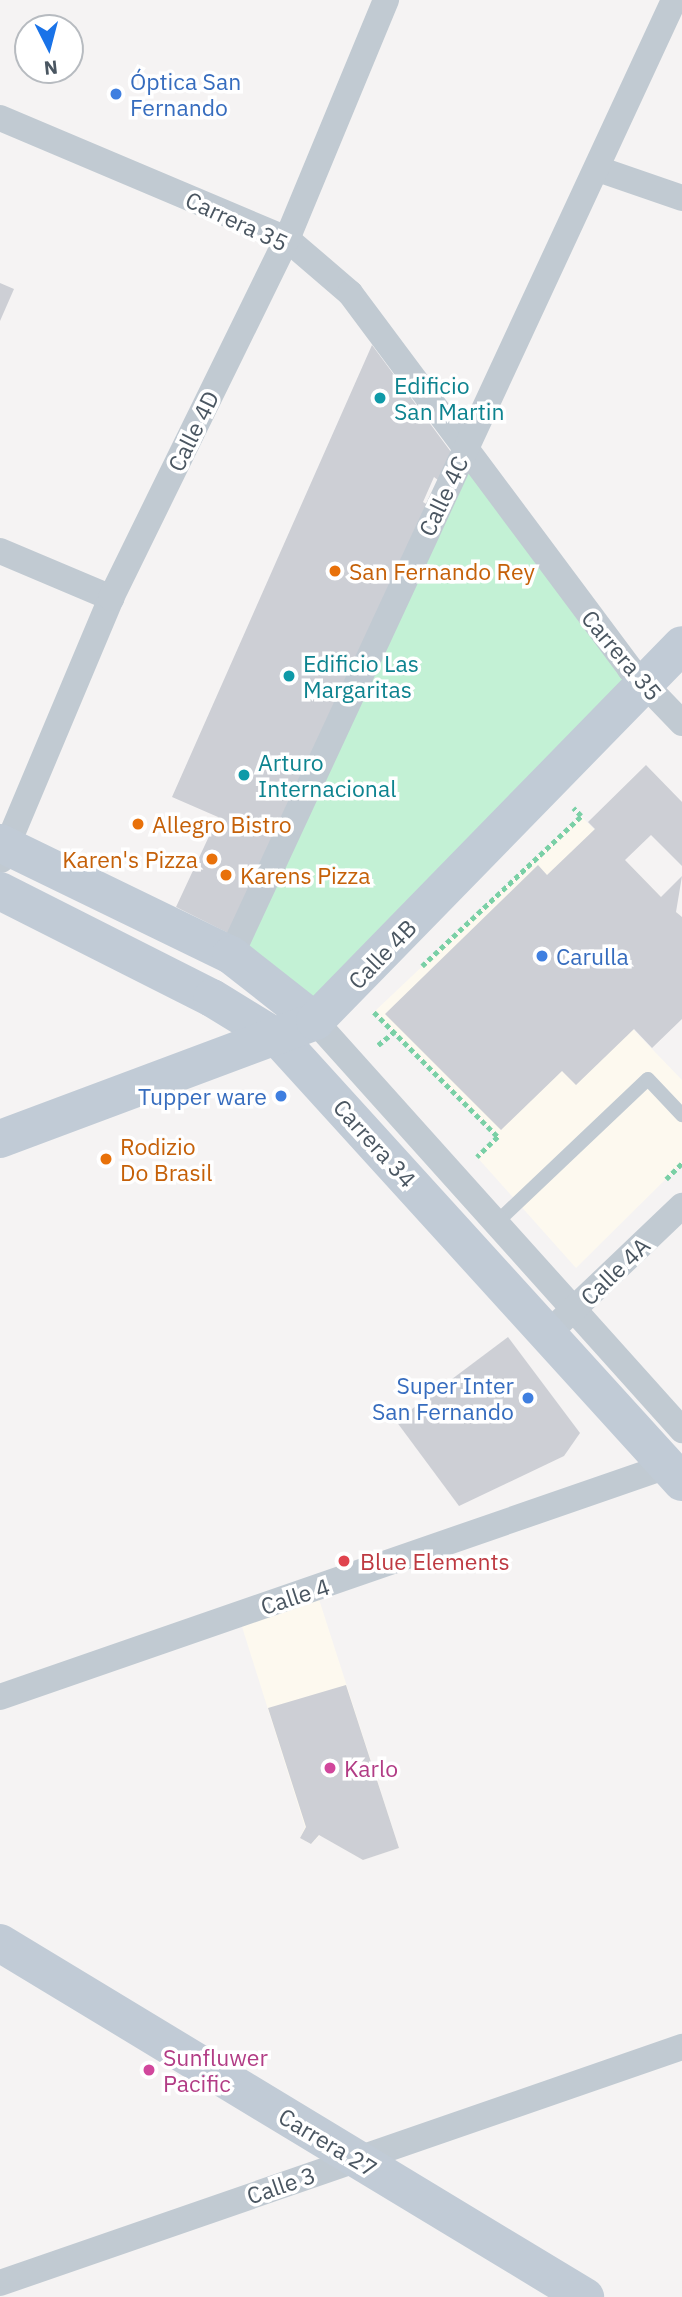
<!DOCTYPE html>
<html>
<head>
<meta charset="utf-8">
<style>
	body { margin:0 }
	#map { position:relative; width:682px; height:2297px; overflow:hidden; background:#f5f3f3; font-family:"IBM Plex Sans",sans-serif }
	div>[style] { position:absolute }
	.commercial>* { inset:0; background:#fdf9ef }
	.green>* { inset:0; background:#c3f1d5 }
	.building>* { inset:0; background:#cdcfd5 }
	.path>* { height:4.5px; margin-top:-2.25px; transform-origin:0; background:repeating-linear-gradient(90deg,#7ad0a6 0 5px,transparent 0 8.5px) }
	.lane>* { height:14px; margin:-7px; padding:0 7px; transform-origin:7px; border-radius:7px; background:#c1cad2 }
	.street>* { height:26px; margin:-13px; padding:0 13px; transform-origin:13px; border-radius:13px; background:#c1cad2 }
	.secondary>* { height:38px; margin:-19px; padding:0 19px; transform-origin:19px; border-radius:19px; background:#c1cbd6 }
	.dots>* { width:19px; height:19px; translate:-50% -50%; box-sizing:border-box; border:4px solid #fff; border-radius:50% }
	span { translate:-50% -50%; white-space:nowrap; text-align:center; line-height:1.15; -webkit-text-stroke:7px #fff; paint-order:stroke }
	.shop-label { font-size:23px; color:#366cbe }
	.left { translate:0 -50%; text-align:left }
	.right { translate:-100% -50%; text-align:right }
	.street-label { font-size:23px; color:#4a5661 }
	.culture-label { font-size:23px; color:#0d838f }
	.food-label { font-size:23px; color:#c56008 }
	.health-label { font-size:23px; color:#be3a42 }
	.hotel-label { font-size:23px; color:#b23c85 }
	.north { position:absolute; left:14px; top:14px; width:70px; height:70px; box-sizing:border-box; background:#fff; border:2px solid #b7bbc0; border-radius:50%; rotate:174deg; font-size:19px; font-weight:700; line-height:28px; text-align:center; color:#4a5661 }
	.north::after { content:''; display:block; margin:auto; width:24px; height:32px; background:#1a73e8; clip-path:polygon(50% 0,100% 100%,50% 72%,0 100%) }
</style>
</head>
<body>
<div id="map">
	<div class="commercial">
		<div style="clip-path:polygon(581px 816px,681px 917px,600px 995px,682px 1080px,682px 1163px,576px 1268px,476px 1156px,498px 1137px,374px 1012px)"></div>
		<div style="clip-path:polygon(316px 1590px,399px 1848px,363px 1860px,320px 1835px,311px 1844px,300px 1838px,305px 1827px,238px 1614px)"></div>
	</div>
	<div class="green">
		<div style="clip-path:polygon(463px 451px,644px 685px,315px 1021px,231px 955px)"></div>
	</div>
	<div class="building">
		<div style="clip-path:polygon(0 283px,14px 289px,0 321px)"></div>
		<div style="clip-path:polygon(372px 345px,451px 452px,438px 480px,434px 477px,423px 502px,428px 505px,234px 936px,176px 907px,218px 817px,172px 797px)"></div>
		<div style="clip-path:polygon(646px 765px,682px 802px,682px 866px,651px 835px,625px 860px,661px 897px,682px 876px,676px 912px,682px 917px,682px 1019px,652px 1048px,634px 1029px,576px 1085px,562px 1071px,501px 1130px,385px 1014px,538px 865px,547px 875px,595px 829px,588px 822px)"></div>
		<div style="clip-path:polygon(508px 1337px,580px 1433px,564px 1456px,459px 1506px,396px 1421px)"></div>
		<div style="clip-path:polygon(346px 1685px,399px 1848px,363px 1860px,319px 1835px,311px 1844px,300px 1838px,306px 1827px,268px 1708px)"></div>
	</div>
	<div class="path">
		<div style="left:422px;top:966px;width:219px;rotate:-43.3deg"></div>
		<div style="left:581px;top:816px;width:11px;rotate:-135deg"></div>
		<div style="left:374px;top:1012px;width:176px;rotate:45.2deg"></div>
		<div style="left:498px;top:1137px;width:29px;rotate:136deg"></div>
		<div style="left:378px;top:1045px;width:21px;rotate:-39deg"></div>
		<div style="left:666px;top:1179px;width:23px;rotate:-45deg"></div>
	</div>
	<div class="lane">
		<div style="left:496px;top:1223px;width:209px;rotate:-43.5deg"></div>
		<div style="left:648px;top:1079px;width:50px;rotate:46.6deg"></div>
	</div>
	<div class="street">
		<div style="left:0;top:118px;width:311px;rotate:22.9deg"></div>
		<div style="left:287px;top:239px;width:83px;rotate:40.6deg"></div>
		<div style="left:350px;top:293px;width:469px;rotate:53.3deg"></div>
		<div style="left:630px;top:669px;width:75px;rotate:46.1deg"></div>
		<div style="left:598px;top:169px;width:89px;rotate:19deg"></div>
		<div style="left:0;top:551px;width:121px;rotate:22.9deg"></div>
		<div style="left:1px;top:860px;width:284px;rotate:-67.2deg"></div>
		<div style="left:111px;top:598px;width:400px;rotate:-63.9deg"></div>
		<div style="left:287px;top:239px;width:259px;rotate:-67.5deg"></div>
		<div style="left:231px;top:955px;width:1053px;rotate:-65.11deg"></div>
		<div style="left:315px;top:1021px;width:550px;rotate:48.1deg"></div>
		<div style="left:559px;top:1323px;width:170px;rotate:-43.6deg"></div>
		<div style="left:0;top:1697px;width:706px;rotate:-19.1deg"></div>
		<div style="left:0;top:2283px;width:722px;rotate:-19.09deg"></div>
	</div>
	<div class="secondary">
		<div style="left:0;top:843px;width:257px;rotate:25.9deg"></div>
		<div style="left:231px;top:955px;width:107px;rotate:38.2deg"></div>
		<div style="left:0;top:891px;width:237px;rotate:26.8deg"></div>
		<div style="left:212px;top:998px;width:79px;rotate:31.5deg"></div>
		<div style="left:279px;top:1039px;width:599px;rotate:47.71deg"></div>
		<div style="left:0;top:1139px;width:336px;rotate:-20.5deg"></div>
		<div style="left:315px;top:1021px;width:525px;rotate:-45.69deg"></div>
		<div style="left:0;top:1943px;width:684px;rotate:31.18deg"></div>
	</div>
	<div class="dots">
		<div style="left:116px;top:94px;background:#3f7fe0"></div>
		<div style="left:380px;top:398px;background:#0f9aa8"></div>
		<div style="left:335px;top:571px;background:#e8710a"></div>
		<div style="left:289px;top:676px;background:#0f9aa8"></div>
		<div style="left:244px;top:775px;background:#0f9aa8"></div>
		<div style="left:138px;top:824px;background:#e8710a"></div>
		<div style="left:212px;top:859px;background:#e8710a"></div>
		<div style="left:226px;top:875px;background:#e8710a"></div>
		<div style="left:542px;top:956px;background:#3f7fe0"></div>
		<div style="left:281px;top:1096px;background:#3f7fe0"></div>
		<div style="left:106px;top:1159px;background:#e8710a"></div>
		<div style="left:528px;top:1398px;background:#3f7fe0"></div>
		<div style="left:344px;top:1561px;background:#e0444e"></div>
		<div style="left:330px;top:1768px;background:#d1479c"></div>
		<div style="left:149px;top:2070px;background:#d1479c"></div>
	</div>
	<div class="shop-label">
		<span class="left" style="left:130px;top:94px">Óptica San<br>Fernando</span>
		<span class="left" style="left:556px;top:956px">Carulla</span>
		<span class="right" style="left:267px;top:1096px">Tupper ware</span>
		<span class="right" style="left:514px;top:1398px">Super Inter<br>San Fernando</span>
	</div>
	<div class="street-label">
		<span style="left:237px;top:221px;rotate:25deg">Carrera 35</span>
		<span style="left:193px;top:431px;rotate:-64deg">Calle 4D</span>
		<span style="left:443px;top:496px;rotate:-65deg">Calle 4C</span>
		<span style="left:622px;top:655px;rotate:50deg">Carrera 35</span>
		<span style="left:382px;top:954px;rotate:-46deg">Calle 4B</span>
		<span style="left:375px;top:1143px;rotate:48deg">Carrera 34</span>
		<span style="left:615px;top:1271px;rotate:-44deg">Calle 4A</span>
		<span style="left:295px;top:1596px;rotate:-18deg">Calle 4</span>
		<span style="left:328px;top:2142px;rotate:31deg">Carrera 27</span>
		<span style="left:281px;top:2185px;rotate:-19deg">Calle 3</span>
	</div>
	<div class="culture-label">
		<span class="left" style="left:394px;top:398px">Edificio<br>San Martin</span>
		<span class="left" style="left:303px;top:676px">Edificio Las<br>Margaritas</span>
		<span class="left" style="left:258px;top:775px">Arturo<br>Internacional</span>
	</div>
	<div class="food-label">
		<span class="left" style="left:349px;top:571px">San Fernando Rey</span>
		<span class="left" style="left:152px;top:824px">Allegro Bistro</span>
		<span class="right" style="left:198px;top:859px">Karen's Pizza</span>
		<span class="left" style="left:240px;top:875px">Karens Pizza</span>
		<span class="left" style="left:120px;top:1159px">Rodizio<br>Do Brasil</span>
	</div>
	<div class="health-label">
		<span class="left" style="left:360px;top:1561px">Blue Elements</span>
	</div>
	<div class="hotel-label">
		<span class="left" style="left:344px;top:1768px">Karlo</span>
		<span class="left" style="left:163px;top:2070px">Sunfluwer<br>Pacific</span>
	</div>
	<div class="north">N</div>
</div>
</body>
</html>
